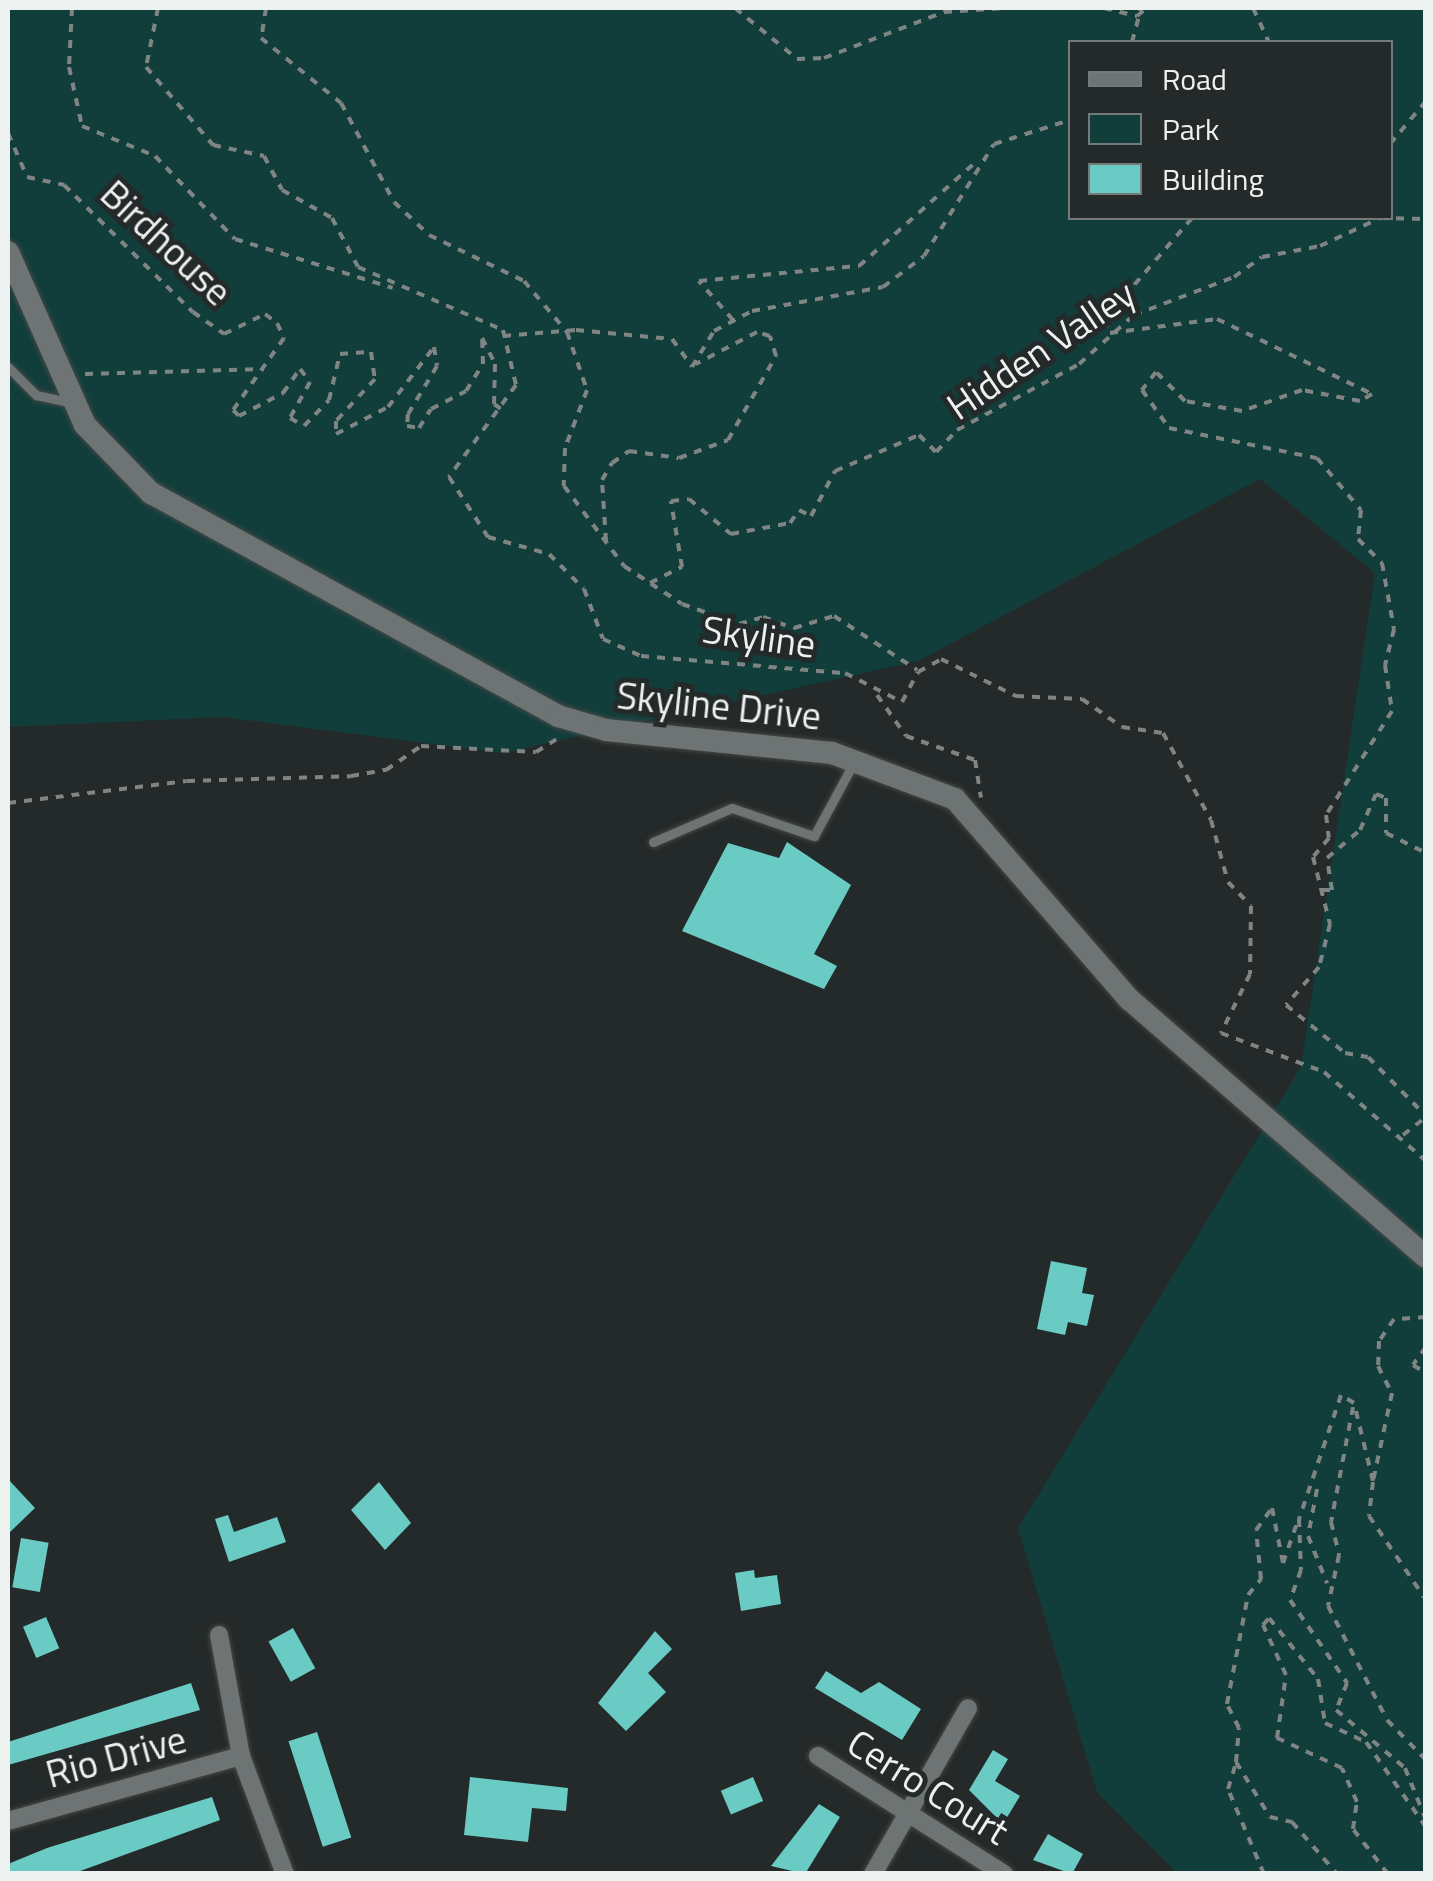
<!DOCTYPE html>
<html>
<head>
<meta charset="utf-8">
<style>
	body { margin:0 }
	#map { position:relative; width:1433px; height:1881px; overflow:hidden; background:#242a29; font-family:"Titillium Web",sans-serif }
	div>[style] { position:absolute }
	.green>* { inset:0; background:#113e3b }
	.building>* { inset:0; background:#6acbc4; transform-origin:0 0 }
	.path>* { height:4px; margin-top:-2px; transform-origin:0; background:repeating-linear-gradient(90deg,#808584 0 8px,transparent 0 16px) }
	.roads { filter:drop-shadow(0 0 2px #434847) drop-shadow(0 0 2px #434847) }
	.service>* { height:9px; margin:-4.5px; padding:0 4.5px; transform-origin:4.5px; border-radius:4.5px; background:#6d7473 }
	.minor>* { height:18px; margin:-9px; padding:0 9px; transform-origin:9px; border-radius:9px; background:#6d7473 }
	.tertiary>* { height:22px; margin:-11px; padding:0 11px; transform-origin:11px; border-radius:11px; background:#6d7473 }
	span { translate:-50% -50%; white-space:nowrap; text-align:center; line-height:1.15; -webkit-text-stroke:10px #242a29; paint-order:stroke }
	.street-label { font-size:38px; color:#edf1f0 }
	.frame { position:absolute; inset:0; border:10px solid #edf1f0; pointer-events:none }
	.legend { position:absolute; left:1068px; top:40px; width:325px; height:180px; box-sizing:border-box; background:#242a29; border:2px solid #747a79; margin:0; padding:12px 18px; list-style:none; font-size:30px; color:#edf1f0 }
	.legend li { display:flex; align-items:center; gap:20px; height:50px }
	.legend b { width:50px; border:2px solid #747a79 }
</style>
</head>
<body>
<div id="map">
	<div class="green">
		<div style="clip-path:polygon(evenodd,8px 8px,1425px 8px,1425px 1873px,1177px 1873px,1097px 1792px,1018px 1528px,1301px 1067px,1375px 573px,1260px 479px,918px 661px,502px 753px,224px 717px,8px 727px,8px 8px,1070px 42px,1390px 42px,1390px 218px,1070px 218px,1070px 42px)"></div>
	</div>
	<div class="building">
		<div style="clip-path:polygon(787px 842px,851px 885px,814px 954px,837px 966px,824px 989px,682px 931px,728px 843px,779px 858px)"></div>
		<div style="clip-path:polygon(1051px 1261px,1087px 1268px,1082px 1293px,1094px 1295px,1087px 1326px,1068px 1322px,1065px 1335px,1037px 1329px)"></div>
		<div style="clip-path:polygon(8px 1479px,35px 1508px,8px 1534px)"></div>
		<div style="clip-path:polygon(379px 1482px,411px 1523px,385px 1550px,351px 1510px)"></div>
		<div style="clip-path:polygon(228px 1515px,234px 1532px,277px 1517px,286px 1542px,229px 1562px,215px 1519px)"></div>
		<div style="left:21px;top:1538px;width:28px;height:50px;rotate:10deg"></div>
		<div style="clip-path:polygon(754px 1570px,755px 1578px,777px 1575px,781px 1604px,741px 1611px,735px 1573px)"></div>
		<div style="left:46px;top:1617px;width:34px;height:25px;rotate:67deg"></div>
		<div style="left:293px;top:1628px;width:46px;height:28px;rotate:61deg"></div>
		<div style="clip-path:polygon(655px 1631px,672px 1649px,648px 1673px,666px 1692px,626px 1731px,598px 1703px)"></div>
		<div style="clip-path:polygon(826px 1671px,861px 1693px,879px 1682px,921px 1709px,902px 1740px,815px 1688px)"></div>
		<div style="clip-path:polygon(191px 1683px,200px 1710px,8px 1765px,8px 1742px)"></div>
		<div style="left:317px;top:1732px;width:111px;height:30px;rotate:72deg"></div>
		<div style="clip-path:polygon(993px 1750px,1008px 1759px,995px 1781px,1020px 1796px,1003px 1824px,969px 1790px)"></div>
		<div style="clip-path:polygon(470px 1777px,568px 1788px,566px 1811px,532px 1808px,528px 1842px,464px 1835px)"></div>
		<div style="left:753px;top:1777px;width:26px;height:35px;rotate:67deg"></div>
		<div style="clip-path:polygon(212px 1797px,220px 1820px,72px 1874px,8px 1874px,8px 1864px,47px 1848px)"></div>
		<div style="clip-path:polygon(819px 1804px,840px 1817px,805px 1874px,771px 1866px)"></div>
		<div style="clip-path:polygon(1048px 1834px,1083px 1854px,1072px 1874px,1033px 1860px)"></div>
	</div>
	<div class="path">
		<div style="left:72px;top:8px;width:59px;rotate:92.9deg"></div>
		<div style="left:69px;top:67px;width:60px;rotate:77.6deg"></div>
		<div style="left:82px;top:126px;width:79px;rotate:22.3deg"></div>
		<div style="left:155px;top:156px;width:115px;rotate:46.1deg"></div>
		<div style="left:235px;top:239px;width:165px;rotate:17.2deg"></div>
		<div style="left:158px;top:8px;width:60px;rotate:101.5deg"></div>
		<div style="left:146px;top:67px;width:103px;rotate:49.3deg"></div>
		<div style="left:213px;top:145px;width:52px;rotate:12.2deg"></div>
		<div style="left:264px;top:156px;width:38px;rotate:62deg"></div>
		<div style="left:282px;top:190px;width:57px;rotate:29.2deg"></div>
		<div style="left:332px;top:218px;width:55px;rotate:62deg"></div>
		<div style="left:358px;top:267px;width:158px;rotate:23.5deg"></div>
		<div style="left:503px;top:330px;width:57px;rotate:76.7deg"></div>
		<div style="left:516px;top:385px;width:114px;rotate:126.1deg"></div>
		<div style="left:449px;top:477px;width:72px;rotate:57deg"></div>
		<div style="left:488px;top:537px;width:63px;rotate:15.6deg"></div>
		<div style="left:549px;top:554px;width:49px;rotate:45deg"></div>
		<div style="left:584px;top:589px;width:53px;rotate:69.2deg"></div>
		<div style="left:603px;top:639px;width:42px;rotate:24.1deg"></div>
		<div style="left:641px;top:656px;width:205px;rotate:4.8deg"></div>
		<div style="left:845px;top:673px;width:64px;rotate:27deg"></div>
		<div style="left:902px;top:702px;width:34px;rotate:-62deg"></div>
		<div style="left:918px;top:672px;width:26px;rotate:-29deg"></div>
		<div style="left:941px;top:659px;width:84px;rotate:26.3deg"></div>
		<div style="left:1016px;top:696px;width:66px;rotate:2.6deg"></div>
		<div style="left:1082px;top:699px;width:49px;rotate:35deg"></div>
		<div style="left:1122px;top:727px;width:41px;rotate:8.3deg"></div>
		<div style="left:1163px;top:733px;width:99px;rotate:61.1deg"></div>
		<div style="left:1211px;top:820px;width:64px;rotate:74.7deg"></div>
		<div style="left:1228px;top:882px;width:33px;rotate:46deg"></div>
		<div style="left:1251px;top:906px;width:68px;rotate:90.8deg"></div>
		<div style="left:1250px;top:974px;width:66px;rotate:116.2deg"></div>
		<div style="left:1221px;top:1033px;width:110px;rotate:20.7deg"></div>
		<div style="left:1324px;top:1072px;width:135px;rotate:41.1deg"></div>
		<div style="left:266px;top:8px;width:30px;rotate:99deg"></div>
		<div style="left:261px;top:38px;width:103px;rotate:39.1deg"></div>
		<div style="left:341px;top:103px;width:112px;rotate:61.8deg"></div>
		<div style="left:394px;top:202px;width:48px;rotate:43.3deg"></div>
		<div style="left:429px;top:235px;width:106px;rotate:25.8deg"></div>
		<div style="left:524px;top:281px;width:67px;rotate:49.9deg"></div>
		<div style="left:567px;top:332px;width:61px;rotate:71deg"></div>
		<div style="left:587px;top:390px;width:62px;rotate:110.8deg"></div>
		<div style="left:565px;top:448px;width:38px;rotate:92deg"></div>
		<div style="left:564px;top:486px;width:100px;rotate:53.1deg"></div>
		<div style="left:624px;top:566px;width:69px;rotate:33.2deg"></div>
		<div style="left:682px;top:604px;width:60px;rotate:19.3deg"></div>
		<div style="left:739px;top:624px;width:25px;rotate:-16deg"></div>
		<div style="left:763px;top:617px;width:33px;rotate:20deg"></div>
		<div style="left:794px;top:628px;width:42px;rotate:-16.7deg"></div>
		<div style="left:834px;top:616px;width:99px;rotate:33deg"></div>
		<div style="left:735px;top:8px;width:80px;rotate:39.4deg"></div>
		<div style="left:797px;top:59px;width:27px;rotate:-2deg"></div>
		<div style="left:824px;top:58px;width:129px;rotate:-21deg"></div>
		<div style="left:944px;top:12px;width:62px;rotate:-3.7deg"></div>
		<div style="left:1104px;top:8px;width:34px;rotate:14deg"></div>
		<div style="left:1137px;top:16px;width:13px;rotate:-39deg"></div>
		<div style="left:1253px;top:8px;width:38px;rotate:65deg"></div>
		<div style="left:1132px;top:42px;width:35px;rotate:-75deg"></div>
		<div style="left:1229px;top:42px;width:4px"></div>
		<div style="left:8px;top:133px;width:48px;rotate:66.6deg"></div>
		<div style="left:27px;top:177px;width:38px;rotate:12deg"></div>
		<div style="left:64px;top:185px;width:181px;rotate:44.6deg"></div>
		<div style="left:193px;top:312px;width:38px;rotate:35deg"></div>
		<div style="left:224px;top:334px;width:46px;rotate:-26deg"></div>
		<div style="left:265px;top:314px;width:15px;rotate:37deg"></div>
		<div style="left:277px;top:323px;width:17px;rotate:65deg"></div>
		<div style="left:284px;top:338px;width:88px;rotate:125.3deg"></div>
		<div style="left:233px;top:410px;width:8px;rotate:45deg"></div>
		<div style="left:239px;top:416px;width:50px;rotate:-27.6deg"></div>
		<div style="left:283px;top:393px;width:29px;rotate:-55deg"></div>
		<div style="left:300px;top:369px;width:16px;rotate:52deg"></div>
		<div style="left:310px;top:382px;width:41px;rotate:119.1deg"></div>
		<div style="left:290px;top:418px;width:16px;rotate:30deg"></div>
		<div style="left:304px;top:426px;width:36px;rotate:-46deg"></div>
		<div style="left:329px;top:400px;width:47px;rotate:-76.6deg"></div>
		<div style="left:340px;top:354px;width:31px;rotate:-4deg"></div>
		<div style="left:371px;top:352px;width:27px;rotate:82deg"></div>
		<div style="left:375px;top:379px;width:57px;rotate:132.9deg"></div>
		<div style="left:336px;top:421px;width:13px;rotate:90deg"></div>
		<div style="left:336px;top:434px;width:59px;rotate:-27.4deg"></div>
		<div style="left:388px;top:407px;width:76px;rotate:-52.5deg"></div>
		<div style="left:434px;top:347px;width:19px;rotate:81deg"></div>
		<div style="left:437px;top:366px;width:56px;rotate:121.1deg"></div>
		<div style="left:408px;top:414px;width:12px;rotate:95deg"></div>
		<div style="left:407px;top:426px;width:12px;rotate:9deg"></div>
		<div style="left:419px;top:428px;width:22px;rotate:-58deg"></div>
		<div style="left:431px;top:409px;width:39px;rotate:-27deg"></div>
		<div style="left:466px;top:391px;width:32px;rotate:-58deg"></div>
		<div style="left:483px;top:364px;width:26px;rotate:-92deg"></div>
		<div style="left:482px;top:338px;width:29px;rotate:63deg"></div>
		<div style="left:495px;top:364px;width:40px;rotate:91.4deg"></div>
		<div style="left:494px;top:404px;width:12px;rotate:35deg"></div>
		<div style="left:1390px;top:144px;width:56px;rotate:-50.1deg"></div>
		<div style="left:1192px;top:218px;width:135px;rotate:130.8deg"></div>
		<div style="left:1104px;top:320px;width:14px;rotate:65deg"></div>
		<div style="left:1110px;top:333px;width:108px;rotate:-7.5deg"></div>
		<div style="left:1217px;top:319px;width:172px;rotate:25.8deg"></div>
		<div style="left:1372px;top:394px;width:14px;rotate:150deg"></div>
		<div style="left:1360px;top:401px;width:59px;rotate:-169.3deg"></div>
		<div style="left:1302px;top:390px;width:64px;rotate:160.7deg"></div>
		<div style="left:1242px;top:411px;width:58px;rotate:-170deg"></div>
		<div style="left:1185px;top:401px;width:41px;rotate:-135deg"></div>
		<div style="left:1156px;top:372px;width:23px;rotate:128deg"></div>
		<div style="left:1142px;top:390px;width:47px;rotate:54.6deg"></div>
		<div style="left:1169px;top:428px;width:151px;rotate:11.5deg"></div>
		<div style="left:1317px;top:458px;width:68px;rotate:49.8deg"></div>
		<div style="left:1361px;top:510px;width:29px;rotate:96deg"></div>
		<div style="left:1358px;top:539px;width:34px;rotate:45deg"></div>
		<div style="left:1382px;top:563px;width:67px;rotate:79.7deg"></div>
		<div style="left:1394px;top:629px;width:37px;rotate:104deg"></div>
		<div style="left:1385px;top:665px;width:47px;rotate:81.3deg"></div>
		<div style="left:1392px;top:711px;width:123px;rotate:122.4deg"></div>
		<div style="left:1326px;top:815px;width:23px;rotate:83deg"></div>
		<div style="left:1329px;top:838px;width:25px;rotate:130deg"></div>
		<div style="left:1313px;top:857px;width:69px;rotate:75.8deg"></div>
		<div style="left:1330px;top:924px;width:44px;rotate:104.3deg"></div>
		<div style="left:1319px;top:967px;width:50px;rotate:131deg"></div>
		<div style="left:1286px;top:1005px;width:76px;rotate:39.1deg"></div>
		<div style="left:1345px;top:1053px;width:23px;rotate:10deg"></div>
		<div style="left:1368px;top:1057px;width:83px;rotate:45.5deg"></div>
		<div style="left:733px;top:320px;width:52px;rotate:-131.1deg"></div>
		<div style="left:699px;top:281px;width:161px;rotate:-5.4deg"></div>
		<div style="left:859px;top:266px;width:159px;rotate:-41.7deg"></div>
		<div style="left:503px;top:336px;width:73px;rotate:-4.7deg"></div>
		<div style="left:576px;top:330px;width:96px;rotate:5.4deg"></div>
		<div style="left:672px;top:339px;width:34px;rotate:54deg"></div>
		<div style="left:692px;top:367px;width:42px;rotate:-58.6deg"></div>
		<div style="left:714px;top:331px;width:43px;rotate:-27.8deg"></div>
		<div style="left:752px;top:311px;width:133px;rotate:-10.4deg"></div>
		<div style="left:883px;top:287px;width:51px;rotate:-37.1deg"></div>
		<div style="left:924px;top:256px;width:132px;rotate:-58deg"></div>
		<div style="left:994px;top:144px;width:80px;rotate:-17.5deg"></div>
		<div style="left:85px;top:374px;width:179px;rotate:-1.6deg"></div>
		<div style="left:606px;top:541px;width:61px;rotate:-93.8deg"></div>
		<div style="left:602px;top:480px;width:20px;rotate:-60deg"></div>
		<div style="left:612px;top:463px;width:21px;rotate:-35deg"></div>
		<div style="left:629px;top:451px;width:50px;rotate:8deg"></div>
		<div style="left:679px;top:458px;width:52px;rotate:-20.2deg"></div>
		<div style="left:728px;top:440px;width:97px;rotate:-60.3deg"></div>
		<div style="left:776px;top:356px;width:21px;rotate:-107deg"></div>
		<div style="left:770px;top:336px;width:14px;rotate:-163deg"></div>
		<div style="left:757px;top:332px;width:69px;rotate:152.3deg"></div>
		<div style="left:650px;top:583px;width:36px;rotate:-27deg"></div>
		<div style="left:682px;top:567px;width:67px;rotate:-99.5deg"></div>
		<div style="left:671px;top:501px;width:18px;rotate:-6deg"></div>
		<div style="left:689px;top:499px;width:55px;rotate:39.8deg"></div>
		<div style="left:731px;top:534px;width:60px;rotate:-10.6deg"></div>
		<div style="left:790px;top:523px;width:16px;rotate:-55deg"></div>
		<div style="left:799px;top:510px;width:13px;rotate:27deg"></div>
		<div style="left:811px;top:516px;width:51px;rotate:-61.9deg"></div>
		<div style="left:835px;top:471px;width:91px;rotate:-23.2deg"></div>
		<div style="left:919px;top:435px;width:24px;rotate:45deg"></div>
		<div style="left:936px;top:452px;width:30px;rotate:-46deg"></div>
		<div style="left:957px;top:430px;width:139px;rotate:-28.4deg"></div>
		<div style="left:1079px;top:364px;width:74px;rotate:-41.7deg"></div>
		<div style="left:1134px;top:315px;width:107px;rotate:-20.8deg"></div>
		<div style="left:1234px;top:277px;width:34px;rotate:-36deg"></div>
		<div style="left:1262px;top:257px;width:59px;rotate:-10.7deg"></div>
		<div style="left:1320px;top:246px;width:66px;rotate:-25deg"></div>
		<div style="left:1380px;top:218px;width:46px;rotate:1.2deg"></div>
		<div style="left:877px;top:695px;width:50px;rotate:54.7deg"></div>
		<div style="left:906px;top:736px;width:73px;rotate:19.2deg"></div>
		<div style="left:975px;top:760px;width:38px;rotate:81deg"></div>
		<div style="left:8px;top:803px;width:180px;rotate:-7deg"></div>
		<div style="left:187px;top:781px;width:164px;rotate:-1.7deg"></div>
		<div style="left:351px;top:776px;width:36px;rotate:-10deg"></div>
		<div style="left:386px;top:770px;width:42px;rotate:-34.4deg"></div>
		<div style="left:421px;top:746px;width:115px;rotate:3deg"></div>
		<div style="left:536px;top:752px;width:28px;rotate:-32deg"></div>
		<div style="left:1322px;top:890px;width:10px"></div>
		<div style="left:1332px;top:890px;width:32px;rotate:-99deg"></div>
		<div style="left:1327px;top:858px;width:43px;rotate:-40.3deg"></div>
		<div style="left:1360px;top:830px;width:39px;rotate:-66deg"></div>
		<div style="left:1376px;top:794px;width:11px;rotate:22deg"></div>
		<div style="left:1386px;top:798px;width:35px;rotate:90deg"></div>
		<div style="left:1386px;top:833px;width:45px;rotate:26.6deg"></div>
		<div style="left:1403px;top:1135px;width:28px;rotate:-38deg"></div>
		<div style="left:1426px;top:1317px;width:32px;rotate:176deg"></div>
		<div style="left:1394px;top:1319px;width:27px;rotate:124deg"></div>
		<div style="left:1379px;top:1341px;width:25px;rotate:92deg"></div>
		<div style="left:1378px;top:1366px;width:30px;rotate:63deg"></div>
		<div style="left:1392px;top:1393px;width:90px;rotate:102.2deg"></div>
		<div style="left:1373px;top:1481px;width:80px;rotate:-103.7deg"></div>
		<div style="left:1354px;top:1403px;width:15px;rotate:-148deg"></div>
		<div style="left:1341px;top:1395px;width:131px;rotate:108.7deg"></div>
		<div style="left:1299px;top:1519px;width:51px;rotate:87.8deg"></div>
		<div style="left:1301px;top:1570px;width:32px;rotate:110deg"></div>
		<div style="left:1290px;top:1600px;width:101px;rotate:55.5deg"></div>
		<div style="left:1347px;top:1683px;width:29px;rotate:112deg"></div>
		<div style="left:1336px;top:1710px;width:90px;rotate:40deg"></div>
		<div style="left:1405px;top:1768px;width:56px;rotate:68deg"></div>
		<div style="left:1426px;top:1347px;width:22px;rotate:126deg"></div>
		<div style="left:1413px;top:1365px;width:15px;rotate:32deg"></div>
		<div style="left:1353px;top:1407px;width:117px;rotate:100.8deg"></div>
		<div style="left:1331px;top:1522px;width:34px;rotate:76deg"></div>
		<div style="left:1339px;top:1555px;width:52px;rotate:102.2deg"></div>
		<div style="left:1328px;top:1606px;width:128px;rotate:62.6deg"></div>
		<div style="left:1387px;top:1720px;width:56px;rotate:45.7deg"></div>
		<div style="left:1373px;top:1482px;width:34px;rotate:97deg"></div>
		<div style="left:1369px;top:1516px;width:102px;rotate:55.8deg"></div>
		<div style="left:1317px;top:1489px;width:48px;rotate:100.8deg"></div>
		<div style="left:1308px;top:1536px;width:51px;rotate:68deg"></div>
		<div style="left:1236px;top:1762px;width:34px;rotate:-85deg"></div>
		<div style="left:1239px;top:1728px;width:27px;rotate:-117deg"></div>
		<div style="left:1227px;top:1704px;width:111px;rotate:-79.1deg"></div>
		<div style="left:1248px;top:1595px;width:21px;rotate:-51deg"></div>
		<div style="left:1261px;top:1579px;width:49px;rotate:-95.8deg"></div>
		<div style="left:1256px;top:1530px;width:27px;rotate:-54deg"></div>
		<div style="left:1272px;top:1508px;width:56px;rotate:78.7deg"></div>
		<div style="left:1283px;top:1563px;width:42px;rotate:-70.7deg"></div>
		<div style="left:1264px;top:1874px;width:92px;rotate:-113deg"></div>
		<div style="left:1228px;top:1789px;width:28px;rotate:-73deg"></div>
		<div style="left:1236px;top:1762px;width:65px;rotate:58.3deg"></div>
		<div style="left:1270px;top:1817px;width:23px;rotate:13deg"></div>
		<div style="left:1292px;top:1822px;width:69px;rotate:49.1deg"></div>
		<div style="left:1388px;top:1874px;width:57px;rotate:-127.9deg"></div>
		<div style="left:1353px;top:1829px;width:27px;rotate:-82deg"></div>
		<div style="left:1357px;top:1802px;width:37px;rotate:-114deg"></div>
		<div style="left:1342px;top:1768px;width:72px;rotate:-155.2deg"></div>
		<div style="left:1277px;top:1738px;width:64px;rotate:-81.9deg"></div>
		<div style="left:1286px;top:1675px;width:55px;rotate:-114.7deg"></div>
		<div style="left:1263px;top:1625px;width:9px;rotate:-49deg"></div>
		<div style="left:1269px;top:1618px;width:78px;rotate:51.2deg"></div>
		<div style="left:1318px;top:1679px;width:45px;rotate:81deg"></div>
		<div style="left:1325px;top:1723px;width:45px;rotate:24.9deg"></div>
		<div style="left:1366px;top:1742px;width:104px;rotate:54.8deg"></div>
	</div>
	<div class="roads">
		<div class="service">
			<div style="left:8px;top:367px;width:40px;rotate:45deg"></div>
			<div style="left:36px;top:395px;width:34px;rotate:12deg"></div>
			<div style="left:653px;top:842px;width:86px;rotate:-23.3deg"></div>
			<div style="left:732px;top:808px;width:87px;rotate:18.9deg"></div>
			<div style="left:814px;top:836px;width:84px;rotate:-61.6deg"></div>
		</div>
		<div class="minor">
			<div style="left:219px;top:1635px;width:123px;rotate:79.7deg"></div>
			<div style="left:241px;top:1756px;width:126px;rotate:69.6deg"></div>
			<div style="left:818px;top:1756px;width:220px;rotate:32.4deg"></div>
			<div style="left:8px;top:1821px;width:242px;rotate:-15.6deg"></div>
			<div style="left:873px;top:1874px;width:191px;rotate:-60.2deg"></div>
		</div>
		<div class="tertiary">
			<div style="left:8px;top:252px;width:189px;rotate:66deg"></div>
			<div style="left:85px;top:425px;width:95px;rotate:45.9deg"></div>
			<div style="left:151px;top:493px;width:464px;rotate:28.7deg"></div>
			<div style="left:558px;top:716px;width:50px;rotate:16.3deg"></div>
			<div style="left:606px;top:730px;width:227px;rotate:5.8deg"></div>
			<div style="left:832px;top:753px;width:131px;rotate:20.5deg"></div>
			<div style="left:955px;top:799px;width:265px;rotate:49deg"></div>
			<div style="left:1129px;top:999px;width:393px;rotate:41deg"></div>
		</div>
	</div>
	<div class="street-label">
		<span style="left:166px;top:243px;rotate:43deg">Birdhouse</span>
		<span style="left:1041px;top:350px;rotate:-34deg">Hidden Valley</span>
		<span style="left:759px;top:637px;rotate:8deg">Skyline</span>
		<span style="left:719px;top:706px;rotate:6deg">Skyline Drive</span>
		<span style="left:116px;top:1757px;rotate:-15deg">Rio Drive</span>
		<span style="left:928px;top:1787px;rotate:32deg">Cerro Court</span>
	</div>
	<div class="frame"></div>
	<ul class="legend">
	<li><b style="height:12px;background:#6d7473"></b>Road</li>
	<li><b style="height:28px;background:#113e3b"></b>Park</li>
	<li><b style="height:28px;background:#6acbc4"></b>Building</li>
	</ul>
</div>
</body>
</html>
